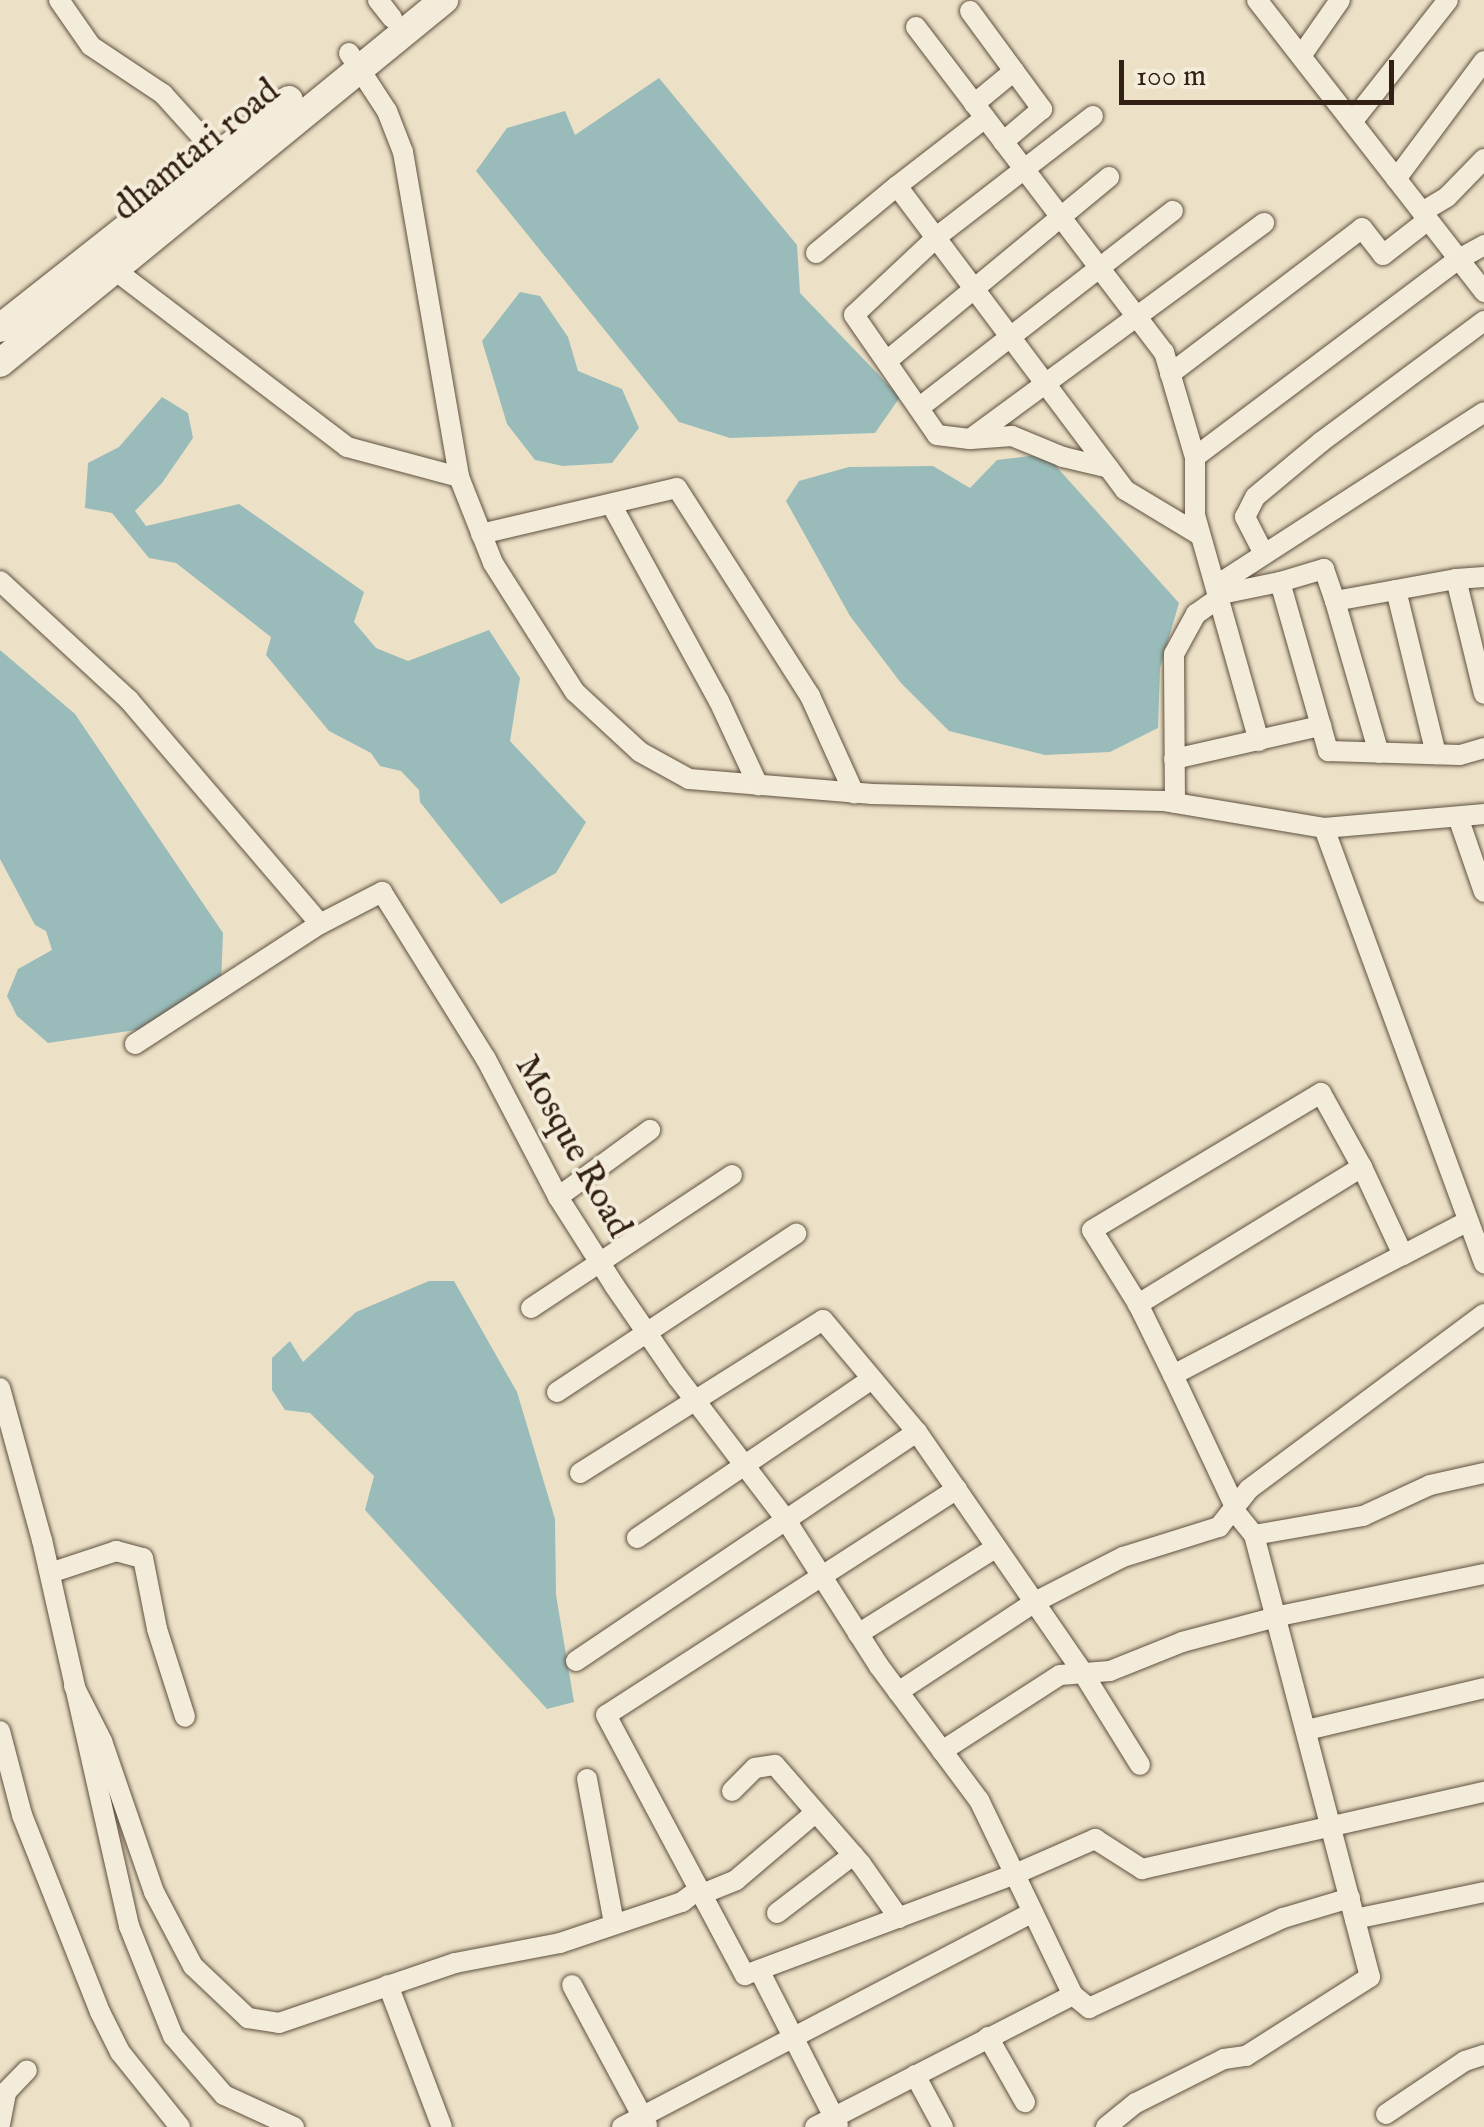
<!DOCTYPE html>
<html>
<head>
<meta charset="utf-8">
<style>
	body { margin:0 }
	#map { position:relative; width:1484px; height:2127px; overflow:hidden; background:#ece1c6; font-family:"IM FELL English",serif }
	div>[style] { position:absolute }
	.water>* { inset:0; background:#99bcba }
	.roads { filter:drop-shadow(0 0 2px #605040) drop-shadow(0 0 2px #605040) }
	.minor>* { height:20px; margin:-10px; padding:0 10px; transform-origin:10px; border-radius:10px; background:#f3ecda }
	.secondary>* { height:28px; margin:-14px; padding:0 14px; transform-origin:14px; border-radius:14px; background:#f3ecda }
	span { translate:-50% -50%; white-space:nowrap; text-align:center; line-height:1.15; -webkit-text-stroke:8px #f3ecda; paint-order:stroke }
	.street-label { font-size:35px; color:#322014 }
	.scale { position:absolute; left:1119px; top:60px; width:275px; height:45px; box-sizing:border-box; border:5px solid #322014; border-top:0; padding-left:12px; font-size:30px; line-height:35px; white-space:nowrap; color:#322014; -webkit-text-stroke:8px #f3ecda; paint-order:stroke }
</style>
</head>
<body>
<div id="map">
	<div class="water">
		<div style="clip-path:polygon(659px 78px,797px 245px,800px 293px,900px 397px,875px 433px,730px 438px,679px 422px,476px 171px,507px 128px,565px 111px,575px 135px)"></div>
		<div style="clip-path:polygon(520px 292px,540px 296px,568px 337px,578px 371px,622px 389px,639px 428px,612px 463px,563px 466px,535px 460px,507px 424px,482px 341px)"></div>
		<div style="clip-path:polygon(162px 397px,188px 413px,193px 438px,162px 483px,135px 511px,146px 526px,239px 504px,364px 592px,354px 622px,376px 648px,408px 661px,489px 630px,520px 678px,510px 741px,586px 822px,556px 873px,501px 904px,420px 802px,419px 790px,401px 771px,380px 766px,371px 753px,329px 731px,266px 655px,271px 637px,176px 563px,149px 558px,112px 513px,85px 508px,88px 463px,119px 447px)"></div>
		<div style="clip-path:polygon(1045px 454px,1179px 603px,1160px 668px,1158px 728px,1110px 752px,1045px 755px,949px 731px,901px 683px,850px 616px,786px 501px,799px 481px,849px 467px,933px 466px,970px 488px,997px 460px)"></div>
		<div style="clip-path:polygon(0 650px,75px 714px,223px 933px,221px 985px,149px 1028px,48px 1043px,17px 1016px,7px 996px,18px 969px,52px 950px,46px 931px,35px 925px,0 859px)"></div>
		<div style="clip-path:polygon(429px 1281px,454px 1281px,517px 1392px,555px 1519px,556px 1595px,574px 1702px,547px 1709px,365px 1510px,374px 1476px,310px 1413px,285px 1410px,272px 1390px,272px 1358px,290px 1341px,303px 1362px,356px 1312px)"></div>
	</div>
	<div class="roads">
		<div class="minor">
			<div style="left:59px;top:0;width:56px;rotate:55.2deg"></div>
			<div style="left:91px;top:46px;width:87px;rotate:33.7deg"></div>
			<div style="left:163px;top:94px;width:84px;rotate:47.9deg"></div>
			<div style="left:378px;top:0;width:23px;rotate:52deg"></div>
			<div style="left:1257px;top:0;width:370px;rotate:52.1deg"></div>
			<div style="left:970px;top:11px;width:122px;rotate:53.7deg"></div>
			<div style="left:1042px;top:109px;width:51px;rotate:139.8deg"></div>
			<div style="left:916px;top:27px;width:409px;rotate:52.7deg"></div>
			<div style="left:1164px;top:352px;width:109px;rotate:73.6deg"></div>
			<div style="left:1195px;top:457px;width:58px;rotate:90deg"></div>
			<div style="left:1195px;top:515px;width:235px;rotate:74.2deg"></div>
			<div style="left:349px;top:53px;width:69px;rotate:56.8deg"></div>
			<div style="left:387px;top:111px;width:44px;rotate:68.7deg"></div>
			<div style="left:403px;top:152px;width:330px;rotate:80.2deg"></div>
			<div style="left:459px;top:477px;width:92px;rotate:68.4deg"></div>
			<div style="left:493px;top:563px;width:153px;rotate:57.6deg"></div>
			<div style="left:575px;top:692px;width:88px;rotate:42.7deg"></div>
			<div style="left:640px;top:752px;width:56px;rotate:28.9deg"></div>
			<div style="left:689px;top:779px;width:184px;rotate:4.7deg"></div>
			<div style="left:872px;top:794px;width:291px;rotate:1.4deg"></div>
			<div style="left:1163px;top:801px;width:163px;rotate:9.5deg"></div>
			<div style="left:1324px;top:828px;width:161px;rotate:-5deg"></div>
			<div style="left:1301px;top:56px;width:68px;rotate:-55.1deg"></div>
			<div style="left:974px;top:104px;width:52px;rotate:-39.5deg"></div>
			<div style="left:1093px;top:116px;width:196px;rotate:142.3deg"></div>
			<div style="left:938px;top:236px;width:115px;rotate:136.8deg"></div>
			<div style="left:854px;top:315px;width:146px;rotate:55.3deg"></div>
			<div style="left:937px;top:435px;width:33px;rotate:7deg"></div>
			<div style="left:970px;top:439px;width:365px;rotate:-36.3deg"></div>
			<div style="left:985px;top:118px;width:111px;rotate:142.3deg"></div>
			<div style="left:897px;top:186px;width:380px;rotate:53.1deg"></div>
			<div style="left:1125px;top:490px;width:87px;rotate:31deg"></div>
			<div style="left:1352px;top:122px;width:155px;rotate:-51.8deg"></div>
			<div style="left:1396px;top:179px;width:147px;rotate:-53.3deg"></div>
			<div style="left:1422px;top:212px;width:29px;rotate:-31deg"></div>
			<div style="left:1447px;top:197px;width:53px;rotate:-45.8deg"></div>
			<div style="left:816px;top:253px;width:105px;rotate:-39.6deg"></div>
			<div style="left:107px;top:264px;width:302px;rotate:37.3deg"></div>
			<div style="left:347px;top:447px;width:116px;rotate:15deg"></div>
			<div style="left:888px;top:360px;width:287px;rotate:-39.6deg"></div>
			<div style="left:1170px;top:374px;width:241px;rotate:-37.2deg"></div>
			<div style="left:1362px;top:228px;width:34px;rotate:52deg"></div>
			<div style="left:1383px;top:255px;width:57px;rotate:-37.9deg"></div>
			<div style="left:920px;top:407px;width:320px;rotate:-37.8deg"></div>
			<div style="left:971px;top:439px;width:41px;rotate:-4.2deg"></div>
			<div style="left:1012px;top:436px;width:55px;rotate:22.4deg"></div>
			<div style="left:1063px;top:457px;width:47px;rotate:13.4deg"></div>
			<div style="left:1195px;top:457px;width:330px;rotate:-36.9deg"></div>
			<div style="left:1459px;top:259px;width:29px;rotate:-29deg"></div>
			<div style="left:611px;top:504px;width:225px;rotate:61.3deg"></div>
			<div style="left:719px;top:701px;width:93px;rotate:65.1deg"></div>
			<div style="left:481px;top:534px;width:201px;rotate:-13.2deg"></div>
			<div style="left:677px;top:488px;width:247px;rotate:57.4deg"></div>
			<div style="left:810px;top:696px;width:107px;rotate:65.6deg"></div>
			<div style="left:1264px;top:554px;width:42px;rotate:-117.2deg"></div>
			<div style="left:1245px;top:517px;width:22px;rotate:-63deg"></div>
			<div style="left:1255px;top:497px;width:86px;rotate:-39.8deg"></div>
			<div style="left:1321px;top:442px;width:203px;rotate:-36.6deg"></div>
			<div style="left:1484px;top:577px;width:28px;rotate:176deg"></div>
			<div style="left:1456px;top:579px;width:118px;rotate:76.3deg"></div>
			<div style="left:0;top:581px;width:176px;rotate:42.7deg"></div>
			<div style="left:129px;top:700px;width:294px;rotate:49.5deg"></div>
			<div style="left:320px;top:924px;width:70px;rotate:-27.3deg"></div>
			<div style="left:382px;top:892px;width:197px;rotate:58.1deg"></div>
			<div style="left:486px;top:1059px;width:156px;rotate:62.4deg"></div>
			<div style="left:558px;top:1197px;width:104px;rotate:57.5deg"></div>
			<div style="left:614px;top:1285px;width:113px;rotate:55.5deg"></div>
			<div style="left:678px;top:1378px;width:178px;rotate:52.7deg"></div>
			<div style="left:786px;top:1520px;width:173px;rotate:57.5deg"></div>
			<div style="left:879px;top:1666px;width:167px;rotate:53.3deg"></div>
			<div style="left:979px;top:1800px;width:216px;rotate:64.3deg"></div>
			<div style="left:1280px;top:582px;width:46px;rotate:-16.5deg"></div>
			<div style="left:1324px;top:569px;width:34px;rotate:71deg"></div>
			<div style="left:1335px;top:601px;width:123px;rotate:-10.3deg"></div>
			<div style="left:1217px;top:585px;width:318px;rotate:-32.9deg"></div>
			<div style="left:1396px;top:590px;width:169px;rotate:76.3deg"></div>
			<div style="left:1335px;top:601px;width:158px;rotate:73.9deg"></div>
			<div style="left:1174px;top:759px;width:151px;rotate:-12.7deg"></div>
			<div style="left:1175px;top:803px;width:149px;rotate:-90.4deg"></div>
			<div style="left:1174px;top:654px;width:46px;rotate:-61.2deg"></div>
			<div style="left:1196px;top:614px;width:37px;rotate:-35deg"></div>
			<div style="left:1226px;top:593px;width:55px;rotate:-11.5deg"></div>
			<div style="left:1280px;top:582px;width:176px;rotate:74.1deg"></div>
			<div style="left:1328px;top:751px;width:132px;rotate:1.7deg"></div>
			<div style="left:1460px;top:755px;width:25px;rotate:-16deg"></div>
			<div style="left:1458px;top:817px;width:79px;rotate:70.9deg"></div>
			<div style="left:1324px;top:828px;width:464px;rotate:69.8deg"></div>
			<div style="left:135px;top:1044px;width:221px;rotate:-33deg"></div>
			<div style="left:558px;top:1197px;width:114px;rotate:-36.1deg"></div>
			<div style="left:1403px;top:1255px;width:97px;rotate:-115deg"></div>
			<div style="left:1362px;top:1167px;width:263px;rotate:148.5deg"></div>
			<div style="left:1138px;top:1304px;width:79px;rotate:63.8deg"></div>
			<div style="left:1173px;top:1375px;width:259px;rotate:-27.6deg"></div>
			<div style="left:1403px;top:1255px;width:73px;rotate:-27.6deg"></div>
			<div style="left:1138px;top:1304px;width:87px;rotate:-121.9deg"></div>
			<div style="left:1092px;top:1230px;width:267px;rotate:-30.9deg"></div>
			<div style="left:1321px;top:1093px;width:85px;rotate:61deg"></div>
			<div style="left:531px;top:1308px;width:241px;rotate:-33.5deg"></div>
			<div style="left:1173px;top:1375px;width:146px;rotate:64.8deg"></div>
			<div style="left:0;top:1388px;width:158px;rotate:74.6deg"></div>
			<div style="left:42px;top:1540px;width:396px;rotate:77.3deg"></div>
			<div style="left:129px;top:1926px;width:118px;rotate:68.2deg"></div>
			<div style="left:173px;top:2036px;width:78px;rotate:49.2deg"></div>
			<div style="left:224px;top:2095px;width:77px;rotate:24.6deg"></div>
			<div style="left:557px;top:1392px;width:287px;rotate:-33.5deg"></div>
			<div style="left:580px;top:1473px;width:287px;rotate:-32.2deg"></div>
			<div style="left:823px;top:1320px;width:146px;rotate:50deg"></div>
			<div style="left:917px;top:1432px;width:293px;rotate:55.4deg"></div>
			<div style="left:1083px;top:1673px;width:108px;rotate:58.2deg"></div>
			<div style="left:957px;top:1489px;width:417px;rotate:147.2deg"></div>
			<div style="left:606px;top:1715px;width:295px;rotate:61.9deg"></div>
			<div style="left:745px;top:1975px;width:286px;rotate:-20.5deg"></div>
			<div style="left:1013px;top:1875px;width:90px;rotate:-23.7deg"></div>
			<div style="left:1095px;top:1839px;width:56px;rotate:32.6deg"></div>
			<div style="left:1142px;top:1869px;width:351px;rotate:-12.7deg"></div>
			<div style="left:1254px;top:1535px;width:111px;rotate:-9.9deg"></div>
			<div style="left:1363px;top:1516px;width:74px;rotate:-24.8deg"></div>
			<div style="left:1430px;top:1485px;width:55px;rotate:-12.5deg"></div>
			<div style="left:637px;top:1538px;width:282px;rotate:-34.1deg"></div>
			<div style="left:50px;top:1573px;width:70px;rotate:-18.4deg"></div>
			<div style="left:116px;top:1551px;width:28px;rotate:15deg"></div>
			<div style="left:143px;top:1558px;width:72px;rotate:78.8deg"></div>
			<div style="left:157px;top:1629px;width:92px;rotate:72.3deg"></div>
			<div style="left:858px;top:1634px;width:162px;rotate:-32.1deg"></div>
			<div style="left:576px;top:1661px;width:411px;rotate:-33.9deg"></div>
			<div style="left:74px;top:1686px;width:62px;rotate:63deg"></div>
			<div style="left:102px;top:1741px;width:160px;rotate:71deg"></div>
			<div style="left:154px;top:1892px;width:84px;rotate:62.2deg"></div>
			<div style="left:193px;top:1966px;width:76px;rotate:43.4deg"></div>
			<div style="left:248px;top:2018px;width:31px;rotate:9deg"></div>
			<div style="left:279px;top:2023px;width:186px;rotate:-18.8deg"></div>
			<div style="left:455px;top:1963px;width:107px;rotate:-10.8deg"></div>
			<div style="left:560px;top:1943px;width:129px;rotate:-18.6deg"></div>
			<div style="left:682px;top:1902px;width:21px;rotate:-37deg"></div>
			<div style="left:898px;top:1692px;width:164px;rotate:-33.3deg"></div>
			<div style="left:1035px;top:1602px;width:99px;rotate:-27.1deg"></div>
			<div style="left:1123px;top:1557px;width:101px;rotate:-17.4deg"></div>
			<div style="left:1219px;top:1527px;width:48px;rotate:-51.7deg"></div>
			<div style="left:1249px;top:1489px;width:293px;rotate:-36.7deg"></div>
			<div style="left:1307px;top:1730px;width:182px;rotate:-13.3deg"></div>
			<div style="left:0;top:1731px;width:87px;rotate:75.3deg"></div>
			<div style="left:22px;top:1815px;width:212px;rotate:68.4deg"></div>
			<div style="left:100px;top:2012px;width:45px;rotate:63.4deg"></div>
			<div style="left:120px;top:2052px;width:96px;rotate:51.3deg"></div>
			<div style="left:942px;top:1751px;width:140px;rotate:-32.8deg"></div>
			<div style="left:1060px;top:1675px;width:50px;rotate:-4.6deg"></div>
			<div style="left:1110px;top:1671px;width:78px;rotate:-21.9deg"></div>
			<div style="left:1182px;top:1642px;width:106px;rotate:-14.8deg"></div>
			<div style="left:1284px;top:1615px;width:204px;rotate:-11.6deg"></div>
			<div style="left:587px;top:1779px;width:147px;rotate:79.4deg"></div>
			<div style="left:732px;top:1791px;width:33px;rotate:-45deg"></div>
			<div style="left:755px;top:1768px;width:20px;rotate:-9deg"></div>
			<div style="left:775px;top:1765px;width:131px;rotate:49deg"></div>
			<div style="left:861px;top:1864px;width:66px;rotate:54.9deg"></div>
			<div style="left:702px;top:1894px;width:37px;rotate:-22deg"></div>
			<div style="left:736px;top:1880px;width:104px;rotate:-40.3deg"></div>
			<div style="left:777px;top:1913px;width:96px;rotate:-37.3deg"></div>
			<div style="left:1355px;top:1919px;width:132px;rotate:-11.8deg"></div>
			<div style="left:759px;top:1970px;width:174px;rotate:63deg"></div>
			<div style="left:388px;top:1985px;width:152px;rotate:69.2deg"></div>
			<div style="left:572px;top:1985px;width:159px;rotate:61.8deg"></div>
			<div style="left:988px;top:2037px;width:75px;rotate:60.4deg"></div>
			<div style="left:915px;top:2075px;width:59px;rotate:61.7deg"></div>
			<div style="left:1386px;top:2114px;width:95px;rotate:-33.9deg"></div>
			<div style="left:1465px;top:2061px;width:20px;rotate:-18deg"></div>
			<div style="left:0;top:2124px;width:33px;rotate:-79deg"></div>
			<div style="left:6px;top:2092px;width:30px;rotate:-46deg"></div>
			<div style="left:622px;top:2127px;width:462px;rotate:-27.6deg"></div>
			<div style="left:815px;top:2127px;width:290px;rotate:-27.1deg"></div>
			<div style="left:1073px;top:1995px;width:21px;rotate:39deg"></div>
			<div style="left:1089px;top:2008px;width:214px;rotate:-24.9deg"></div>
			<div style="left:1283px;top:1918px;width:70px;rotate:-16.6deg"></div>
			<div style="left:1106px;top:2127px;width:38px;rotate:-39deg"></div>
			<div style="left:1136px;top:2103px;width:98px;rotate:-26.6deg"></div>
			<div style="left:1224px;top:2059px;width:22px;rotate:-8deg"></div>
			<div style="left:1246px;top:2056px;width:147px;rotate:-32.5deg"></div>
			<div style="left:1370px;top:1977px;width:457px;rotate:-104.7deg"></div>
			<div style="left:1254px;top:1535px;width:33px;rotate:-129deg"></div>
		</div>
		<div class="secondary">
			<div style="left:0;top:328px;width:368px;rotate:-38.3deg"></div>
			<div style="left:0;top:363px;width:574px;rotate:-39.27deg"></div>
		</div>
	</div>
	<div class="street-label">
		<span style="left:197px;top:151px;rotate:-39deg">dhamtari road</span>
		<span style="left:572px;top:1147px;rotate:61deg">Mosque Road</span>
	</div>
	<div class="scale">100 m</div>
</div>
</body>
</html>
